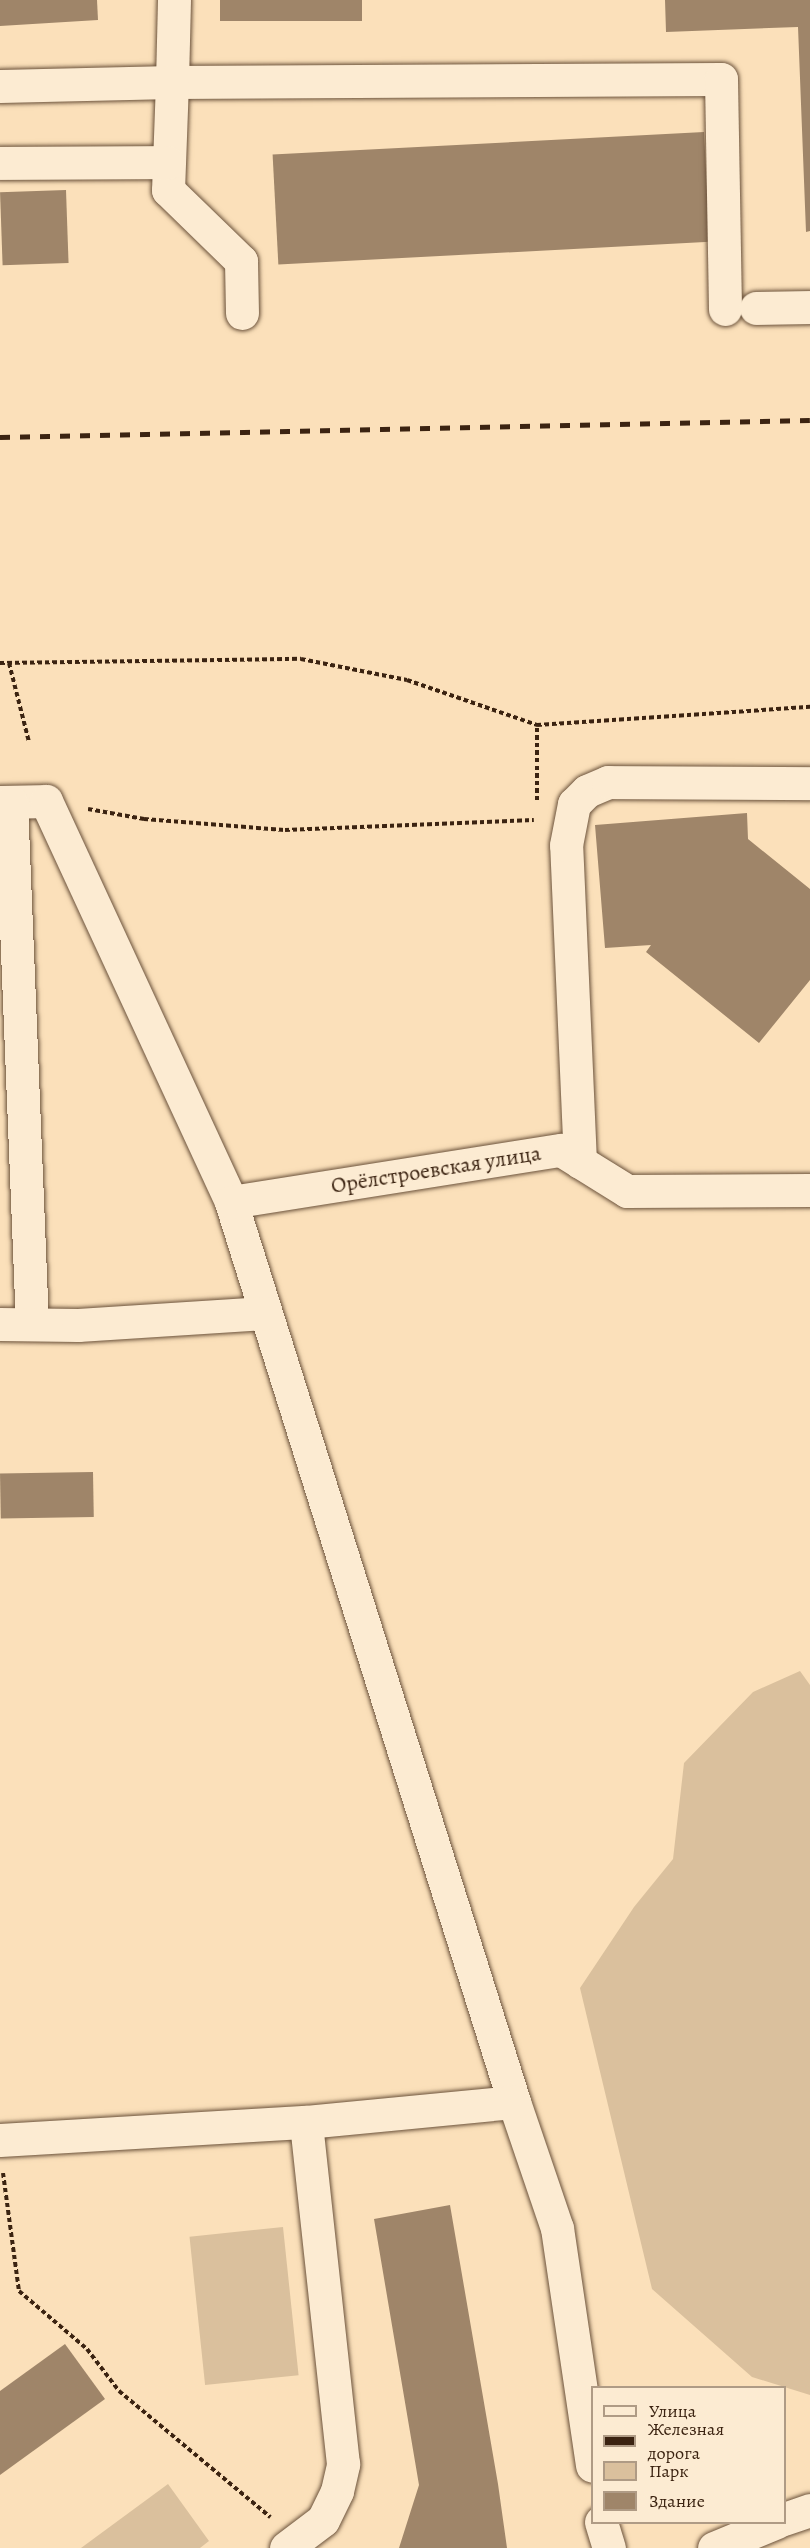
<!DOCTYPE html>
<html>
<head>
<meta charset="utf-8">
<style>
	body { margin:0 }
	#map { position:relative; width:810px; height:2548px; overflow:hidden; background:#fbe0ba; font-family:Alegreya,serif }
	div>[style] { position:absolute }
	.green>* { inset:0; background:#dac09d; transform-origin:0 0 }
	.building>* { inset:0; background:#9f8569; transform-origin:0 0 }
	.path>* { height:4px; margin-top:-2px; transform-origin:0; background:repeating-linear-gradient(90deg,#3b2311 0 4.5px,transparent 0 7.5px) }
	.roads { filter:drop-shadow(0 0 2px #6b523b) drop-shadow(0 0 2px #6b523b) }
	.minor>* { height:33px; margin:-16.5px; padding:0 16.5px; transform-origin:16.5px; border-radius:16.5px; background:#fcebd2 }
	.rail>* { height:4.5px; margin-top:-2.25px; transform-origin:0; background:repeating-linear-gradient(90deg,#3b2311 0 10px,transparent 0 20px) }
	span { translate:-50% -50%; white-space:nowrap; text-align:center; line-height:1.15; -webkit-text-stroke:4.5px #fcebd2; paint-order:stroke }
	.street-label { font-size:22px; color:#3b2311 }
	.legend { position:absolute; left:591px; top:2386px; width:195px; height:138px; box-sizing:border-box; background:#fcebd2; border:2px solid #af9b85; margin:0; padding:8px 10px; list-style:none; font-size:18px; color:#3b2311 }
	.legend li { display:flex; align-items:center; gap:12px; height:30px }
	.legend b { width:30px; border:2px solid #af9b85 }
</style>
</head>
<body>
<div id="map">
	<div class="green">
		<div style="clip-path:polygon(800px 1671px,810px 1685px,810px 2395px,752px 2377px,652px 2289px,580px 1988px,634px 1907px,673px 1859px,684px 1763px,753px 1692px)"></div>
		<div style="left:283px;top:2227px;width:149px;height:94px;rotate:84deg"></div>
		<div style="clip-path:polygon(168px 2484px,209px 2541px,200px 2548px,81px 2548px)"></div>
	</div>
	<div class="building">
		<div style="clip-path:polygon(0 0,97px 0,98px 20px,0 26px)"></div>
		<div style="left:220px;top:0;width:142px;height:21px"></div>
		<div style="clip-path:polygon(665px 0,810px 0,810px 231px,806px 232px,798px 27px,666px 32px)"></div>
		<div style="left:704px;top:132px;width:110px;height:432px;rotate:87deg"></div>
		<div style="left:66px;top:190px;width:73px;height:66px;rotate:88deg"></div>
		<div style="clip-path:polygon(747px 813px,748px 839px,810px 889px,810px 980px,759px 1043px,646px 952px,651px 945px,605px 948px,595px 825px)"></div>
		<div style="left:93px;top:1472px;width:45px;height:93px;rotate:89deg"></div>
		<div style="clip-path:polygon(450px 2205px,498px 2484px,507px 2548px,399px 2548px,419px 2485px,374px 2219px)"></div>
		<div style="clip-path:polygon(65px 2344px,105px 2399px,0 2475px,0 2391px)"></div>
	</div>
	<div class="path">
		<div style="left:0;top:663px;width:301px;rotate:-0.8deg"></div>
		<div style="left:301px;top:659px;width:108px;rotate:11.2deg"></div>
		<div style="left:407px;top:680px;width:138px;rotate:19.1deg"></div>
		<div style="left:537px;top:725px;width:274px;rotate:-3.8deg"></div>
		<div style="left:9px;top:663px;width:81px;rotate:75.8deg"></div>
		<div style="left:537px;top:800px;width:75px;rotate:-90deg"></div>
		<div style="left:88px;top:809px;width:57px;rotate:10.1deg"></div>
		<div style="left:144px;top:819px;width:141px;rotate:4.5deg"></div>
		<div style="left:285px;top:830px;width:249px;rotate:-2.3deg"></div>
		<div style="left:3px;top:2173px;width:119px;rotate:82.3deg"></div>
		<div style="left:19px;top:2291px;width:89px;rotate:40.5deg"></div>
		<div style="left:87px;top:2349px;width:53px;rotate:52.7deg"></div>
		<div style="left:119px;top:2391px;width:197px;rotate:39.8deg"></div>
	</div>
	<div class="roads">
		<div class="minor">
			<div style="left:174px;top:0;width:82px;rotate:91.4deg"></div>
			<div style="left:172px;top:82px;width:549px;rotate:-0.31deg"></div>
			<div style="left:721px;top:79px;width:230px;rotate:89deg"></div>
			<div style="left:0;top:86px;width:172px;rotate:-1.3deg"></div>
			<div style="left:172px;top:82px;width:108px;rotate:92.1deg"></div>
			<div style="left:168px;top:190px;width:102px;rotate:44.2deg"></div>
			<div style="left:241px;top:261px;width:52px;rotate:88.9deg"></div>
			<div style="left:0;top:163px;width:168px;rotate:-0.3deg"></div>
			<div style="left:756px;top:308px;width:54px;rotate:-1.1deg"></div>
			<div style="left:0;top:802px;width:46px;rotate:-1.2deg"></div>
			<div style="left:46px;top:801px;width:442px;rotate:65.2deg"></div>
			<div style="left:231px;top:1202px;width:943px;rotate:72.54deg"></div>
			<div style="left:514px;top:2102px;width:133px;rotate:71.2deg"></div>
			<div style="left:557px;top:2228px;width:240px;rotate:81.6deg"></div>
			<div style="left:11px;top:802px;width:522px;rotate:87.7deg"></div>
			<div style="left:580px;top:1162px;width:317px;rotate:-92.5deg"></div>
			<div style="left:566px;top:845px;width:42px;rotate:-79deg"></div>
			<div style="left:574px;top:804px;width:18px;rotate:-45deg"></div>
			<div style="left:587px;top:791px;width:23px;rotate:-23deg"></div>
			<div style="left:608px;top:782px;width:202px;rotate:0.3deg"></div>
			<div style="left:231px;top:1202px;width:334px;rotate:-9deg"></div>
			<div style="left:561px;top:1150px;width:78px;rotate:31.8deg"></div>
			<div style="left:627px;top:1191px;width:183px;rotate:-0.3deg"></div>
			<div style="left:0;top:1324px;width:78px;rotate:0.7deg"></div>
			<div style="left:78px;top:1325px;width:187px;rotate:-3.7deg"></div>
			<div style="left:0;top:2140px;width:307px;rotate:-3.4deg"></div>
			<div style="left:306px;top:2122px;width:209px;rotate:-5.5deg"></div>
			<div style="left:784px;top:2519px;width:28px;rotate:-19deg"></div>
			<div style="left:601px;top:2522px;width:27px;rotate:73deg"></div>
			<div style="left:286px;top:2548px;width:46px;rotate:-37.1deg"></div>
			<div style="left:323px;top:2520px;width:32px;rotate:-64deg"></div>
			<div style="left:337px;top:2491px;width:28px;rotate:-77deg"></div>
			<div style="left:343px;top:2464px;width:344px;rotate:-96.2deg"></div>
			<div style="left:714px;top:2548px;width:68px;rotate:-22.4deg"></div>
		</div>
	</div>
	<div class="rail">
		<div style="left:0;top:437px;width:810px;rotate:-1.2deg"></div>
	</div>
	<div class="street-label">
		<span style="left:436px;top:1170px;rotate:-9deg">Орёлстроевская улица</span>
	</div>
	<ul class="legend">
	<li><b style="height:8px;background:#fcebd2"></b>Улица</li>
	<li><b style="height:8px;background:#3b2311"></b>Железная дорога</li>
	<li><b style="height:16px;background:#dac09d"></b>Парк</li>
	<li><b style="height:16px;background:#9f8569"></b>Здание</li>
	</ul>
</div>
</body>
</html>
